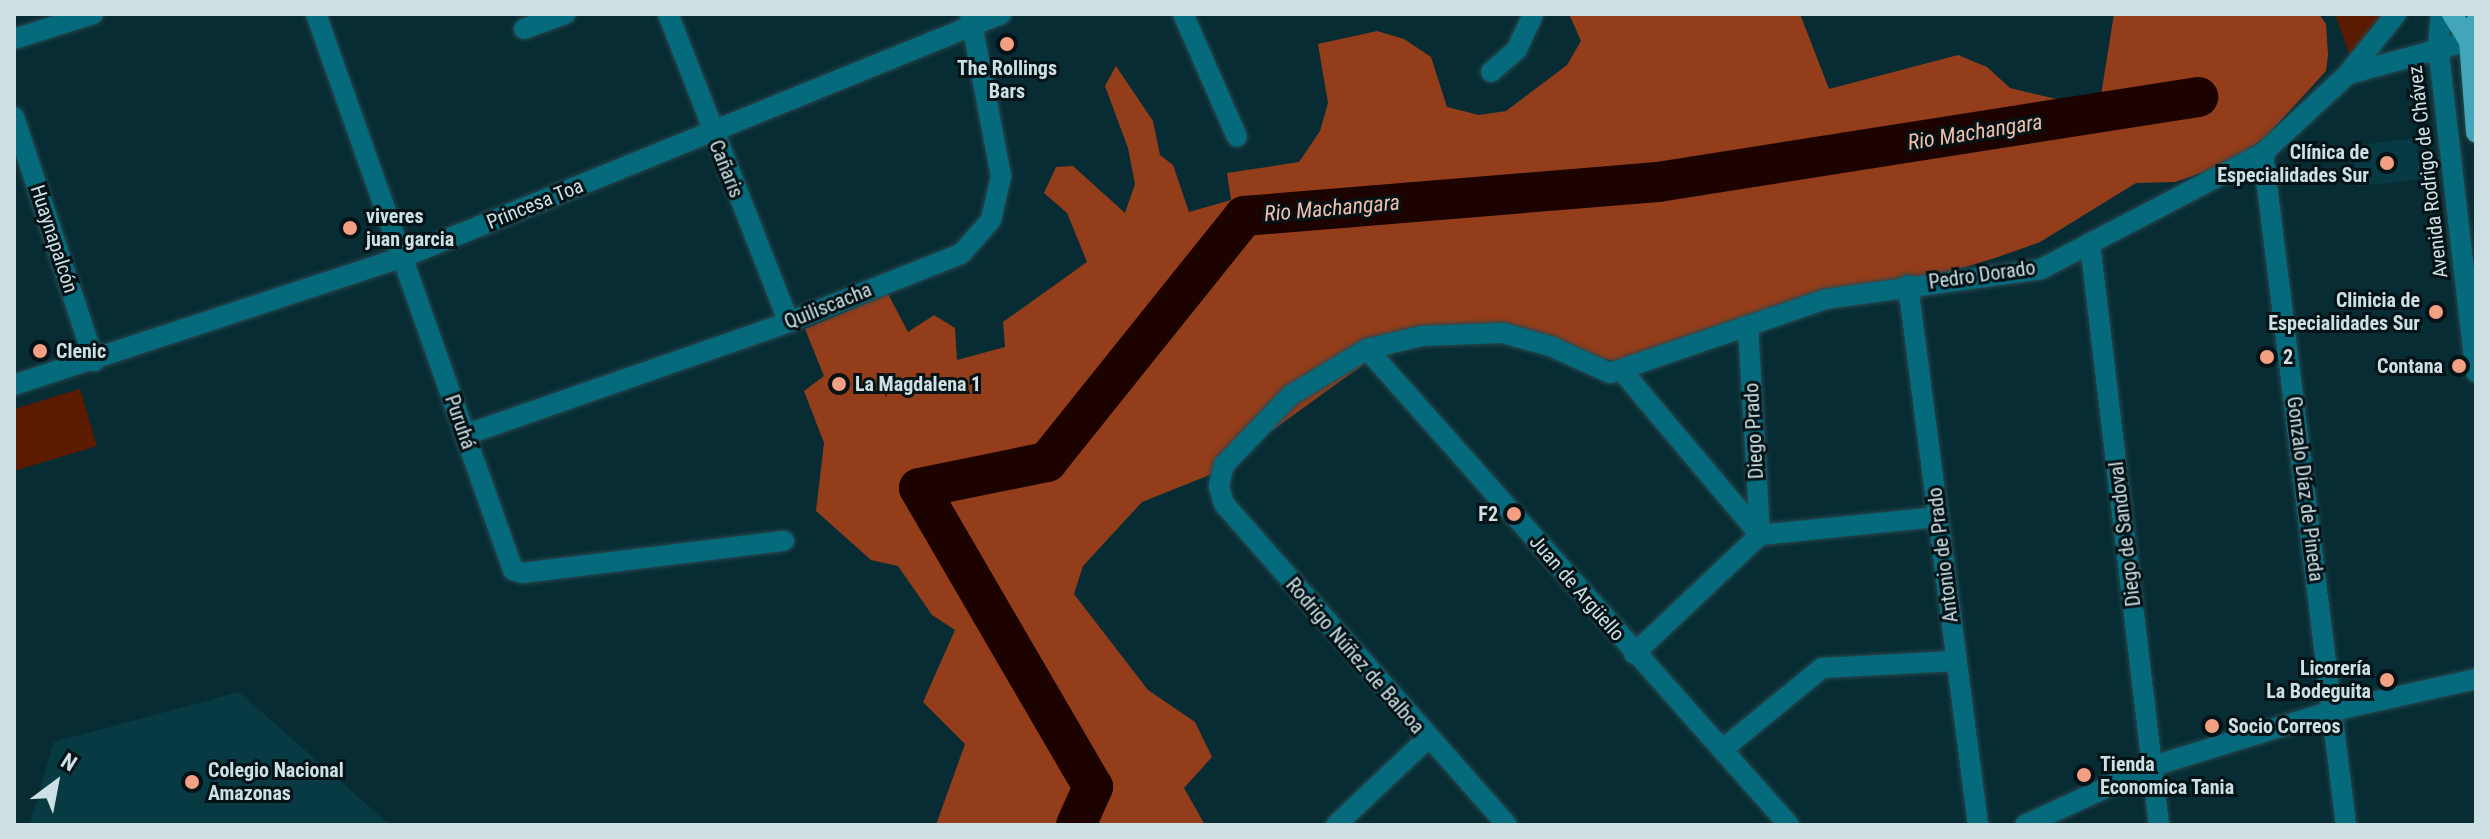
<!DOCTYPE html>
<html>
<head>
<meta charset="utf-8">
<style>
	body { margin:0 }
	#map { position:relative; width:2490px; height:839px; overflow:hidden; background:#072c34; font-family:"Roboto Condensed",sans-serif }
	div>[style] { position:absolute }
	.built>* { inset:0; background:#083a44; transform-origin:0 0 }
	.green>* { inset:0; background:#5b1b00 }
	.forest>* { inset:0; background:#943d1a }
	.river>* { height:40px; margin:-20px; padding:0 20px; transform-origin:20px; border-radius:20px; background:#1c0300 }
	.roads { filter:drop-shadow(0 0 2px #274950) drop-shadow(0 0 2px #274950) }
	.minor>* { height:20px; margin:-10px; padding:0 10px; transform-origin:10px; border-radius:10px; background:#056a7c }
	.major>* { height:20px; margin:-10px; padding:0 10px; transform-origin:10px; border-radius:10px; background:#42a5b9 }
	.dots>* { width:22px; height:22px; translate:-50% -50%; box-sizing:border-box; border:4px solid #051216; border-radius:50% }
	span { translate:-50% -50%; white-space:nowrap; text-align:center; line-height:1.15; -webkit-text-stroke:6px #051216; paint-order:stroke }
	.poi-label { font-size:20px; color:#cde0e4; font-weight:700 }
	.right { translate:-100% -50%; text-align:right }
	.left { translate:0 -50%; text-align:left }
	.street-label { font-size:20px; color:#cde0e4 }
	.water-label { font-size:22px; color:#efbeac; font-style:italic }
	.frame { position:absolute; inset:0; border:16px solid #cde0e4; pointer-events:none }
	.north { position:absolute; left:16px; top:743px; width:80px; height:80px; -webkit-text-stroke:6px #051216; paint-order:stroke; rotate:32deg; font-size:22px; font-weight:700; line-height:32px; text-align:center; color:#cde0e4 }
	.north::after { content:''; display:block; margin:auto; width:28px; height:36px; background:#cde0e4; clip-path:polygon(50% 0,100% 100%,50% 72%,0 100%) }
</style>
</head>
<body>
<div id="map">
	<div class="built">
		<div style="left:2416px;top:138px;width:41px;height:64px;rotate:83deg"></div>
		<div style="clip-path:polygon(239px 692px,390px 825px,30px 823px,54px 742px)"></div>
	</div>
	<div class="green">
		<div style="clip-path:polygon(2335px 14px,2384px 14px,2350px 56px)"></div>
		<div style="clip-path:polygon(80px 389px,97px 446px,14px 471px,14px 409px)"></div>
	</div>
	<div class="forest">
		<div style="clip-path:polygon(1569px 14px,1800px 14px,1829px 89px,1958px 55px,1987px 67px,2010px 88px,2082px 105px,2101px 95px,2114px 14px,2319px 14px,2326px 24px,2328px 55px,2326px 71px,2264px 139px,2224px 165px,2175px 182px,2136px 183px,2040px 242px,1998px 257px,1636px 367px,1487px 329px,1382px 351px,1212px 474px,1142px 502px,1083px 566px,1074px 594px,1148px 690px,1195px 722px,1212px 757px,1184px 788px,1205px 825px,936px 825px,965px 744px,923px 702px,955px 630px,932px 615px,898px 566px,871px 560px,816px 511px,824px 443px,804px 391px,824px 376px,805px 329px,888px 294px,908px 332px,934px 315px,955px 328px,957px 360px,1005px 347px,1003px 322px,1087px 262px,1067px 213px,1044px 193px,1056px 167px,1073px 166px,1125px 213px,1135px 184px,1128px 148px,1105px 86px,1116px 66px,1153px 121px,1160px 155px,1173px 165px,1189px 212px,1231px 200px,1227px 173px,1299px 162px,1320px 131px,1328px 103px,1318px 44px,1377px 31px,1404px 39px,1431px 57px,1447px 107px,1479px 115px,1506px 111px,1567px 65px,1581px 41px)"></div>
	</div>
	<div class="river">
		<div style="left:1076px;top:825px;width:42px;rotate:-65.9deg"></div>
		<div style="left:1093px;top:787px;width:346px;rotate:-120.2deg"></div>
		<div style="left:919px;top:488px;width:131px;rotate:-11.5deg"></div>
		<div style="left:1047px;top:462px;width:315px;rotate:-51.3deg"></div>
		<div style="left:1244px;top:216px;width:415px;rotate:-4.7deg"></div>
		<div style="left:1658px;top:182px;width:547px;rotate:-8.95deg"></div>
	</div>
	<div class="roads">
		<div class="minor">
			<div style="left:316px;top:14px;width:590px;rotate:70.49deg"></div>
			<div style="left:513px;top:570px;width:9px;rotate:18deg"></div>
			<div style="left:522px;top:573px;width:264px;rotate:-7deg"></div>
			<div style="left:668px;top:14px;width:331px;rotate:68.6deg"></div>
			<div style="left:1183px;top:14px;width:134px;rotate:66.3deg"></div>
			<div style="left:2441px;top:14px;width:32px;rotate:95deg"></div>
			<div style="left:2438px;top:46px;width:328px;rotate:83.4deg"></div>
			<div style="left:524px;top:29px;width:44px;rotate:-20.1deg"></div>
			<div style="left:14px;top:39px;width:83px;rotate:-17.6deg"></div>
			<div style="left:1491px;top:72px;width:35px;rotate:-41deg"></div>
			<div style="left:1517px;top:49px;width:38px;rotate:-65deg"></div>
			<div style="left:2349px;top:74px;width:124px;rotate:-15.4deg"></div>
			<div style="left:14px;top:117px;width:257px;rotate:71.8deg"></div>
			<div style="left:2263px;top:153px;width:677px;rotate:82.96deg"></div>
			<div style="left:2090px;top:243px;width:586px;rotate:83.24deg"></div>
			<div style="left:1908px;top:285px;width:545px;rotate:82.61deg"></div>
			<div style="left:1748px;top:326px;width:209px;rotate:86.7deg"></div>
			<div style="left:1367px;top:349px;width:636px;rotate:48.44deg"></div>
			<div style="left:1622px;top:371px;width:214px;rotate:49.9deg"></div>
			<div style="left:14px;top:385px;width:407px;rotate:-18.2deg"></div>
			<div style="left:401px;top:258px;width:648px;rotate:-22.13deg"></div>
			<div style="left:465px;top:435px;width:343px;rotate:-19.2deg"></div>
			<div style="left:789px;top:322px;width:185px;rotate:-21.6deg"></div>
			<div style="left:961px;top:254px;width:45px;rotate:-48.6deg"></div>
			<div style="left:991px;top:220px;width:45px;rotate:-77.2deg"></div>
			<div style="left:1001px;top:176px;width:165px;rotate:-100.8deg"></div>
			<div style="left:1634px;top:654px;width:173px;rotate:-43.4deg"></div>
			<div style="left:1760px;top:535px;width:179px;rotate:-5.8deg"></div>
			<div style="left:1723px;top:749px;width:128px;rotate:-39.3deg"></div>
			<div style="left:1822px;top:668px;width:133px;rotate:-3deg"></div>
			<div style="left:1336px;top:825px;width:125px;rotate:-43.4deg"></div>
			<div style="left:1507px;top:825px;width:428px;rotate:-131.4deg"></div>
			<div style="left:1224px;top:504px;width:19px;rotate:-106deg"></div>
			<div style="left:1219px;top:486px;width:22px;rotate:-77deg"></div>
			<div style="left:1224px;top:465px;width:97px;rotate:-46.3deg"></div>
			<div style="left:1291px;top:395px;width:89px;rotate:-31.2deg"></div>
			<div style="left:1367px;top:349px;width:56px;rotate:-13.5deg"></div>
			<div style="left:1421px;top:336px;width:82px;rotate:-2.1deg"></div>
			<div style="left:1503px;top:333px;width:49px;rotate:15.5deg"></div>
			<div style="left:1550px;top:346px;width:66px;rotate:24.2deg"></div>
			<div style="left:1610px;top:373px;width:228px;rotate:-18.9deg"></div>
			<div style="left:1826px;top:299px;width:217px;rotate:-7.9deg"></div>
			<div style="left:2041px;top:269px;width:250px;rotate:-27.6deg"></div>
			<div style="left:2263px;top:153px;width:113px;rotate:-42.9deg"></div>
			<div style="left:2346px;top:76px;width:80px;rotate:-51.1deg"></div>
			<div style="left:2025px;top:825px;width:141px;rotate:-24.7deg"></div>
			<div style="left:2153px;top:766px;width:187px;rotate:-17.1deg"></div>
			<div style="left:2332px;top:711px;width:148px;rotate:-12.5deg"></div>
		</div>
		<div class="major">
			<div style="left:2452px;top:14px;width:32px;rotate:58deg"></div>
			<div style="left:2476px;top:21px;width:21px;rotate:109deg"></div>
			<div style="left:2469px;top:41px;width:92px;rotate:85.6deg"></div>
		</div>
	</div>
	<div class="dots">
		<div style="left:1007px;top:44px;background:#f3a082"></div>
		<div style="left:2387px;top:163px;background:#f3a082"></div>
		<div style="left:350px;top:228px;background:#f3a082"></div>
		<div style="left:2436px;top:312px;background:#f3a082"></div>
		<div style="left:40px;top:351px;background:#f3a082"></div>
		<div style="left:2267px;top:357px;background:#f3a082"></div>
		<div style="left:2459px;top:366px;background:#f3a082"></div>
		<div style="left:839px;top:384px;background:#f3a082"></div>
		<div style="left:1514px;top:514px;background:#f3a082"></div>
		<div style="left:2387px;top:680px;background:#f3a082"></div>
		<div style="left:2212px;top:726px;background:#f3a082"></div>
		<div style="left:2084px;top:775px;background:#f3a082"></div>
		<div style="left:192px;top:782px;background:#f3a082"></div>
	</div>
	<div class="poi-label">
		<span style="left:1007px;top:80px">The Rollings<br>Bars</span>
		<span class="right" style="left:2369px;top:164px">Clínica de<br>Especialidades Sur</span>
		<span class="left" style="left:366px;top:228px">viveres<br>juan garcia</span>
		<span class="right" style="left:2420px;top:312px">Clinicia de<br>Especialidades Sur</span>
		<span class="left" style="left:56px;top:351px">Clenic</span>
		<span class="left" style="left:2283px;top:357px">2</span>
		<span class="right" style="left:2443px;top:366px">Contana</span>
		<span class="left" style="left:855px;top:384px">La Magdalena 1</span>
		<span class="right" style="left:1498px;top:514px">F2</span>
		<span class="right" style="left:2371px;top:680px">Licorería<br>La Bodeguita</span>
		<span class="left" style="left:2228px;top:726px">Socio Correos</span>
		<span class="left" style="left:2100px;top:776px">Tienda<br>Economica Tania</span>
		<span class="left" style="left:208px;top:782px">Colegio Nacional<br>Amazonas</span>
	</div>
	<div class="street-label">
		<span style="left:726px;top:169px;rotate:68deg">Cañaris</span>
		<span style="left:2428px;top:172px;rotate:-97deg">Avenida Rodrigo de Chávez</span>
		<span style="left:535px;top:204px;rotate:-22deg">Princesa Toa</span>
		<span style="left:54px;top:239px;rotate:72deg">Huaynapalcón</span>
		<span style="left:1982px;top:275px;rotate:-8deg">Pedro Dorado</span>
		<span style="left:828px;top:306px;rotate:-22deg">Quiliscacha</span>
		<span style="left:460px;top:422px;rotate:71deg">Puruhá</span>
		<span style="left:1754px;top:431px;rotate:-93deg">Diego Prado</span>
		<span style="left:2305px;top:489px;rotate:83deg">Gonzalo Díaz de Pineda</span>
		<span style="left:2125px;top:534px;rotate:-97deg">Diego de Sandoval</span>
		<span style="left:1943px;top:555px;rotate:-97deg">Antonio de Prado</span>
		<span style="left:1577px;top:588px;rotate:49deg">Juan de Argüello</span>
		<span style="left:1355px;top:656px;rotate:49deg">Rodrigo Núñez de Balboa</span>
	</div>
	<div class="water-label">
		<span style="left:1975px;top:132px;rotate:-9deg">Rio Machangara</span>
		<span style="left:1332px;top:208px;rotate:-5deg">Rio Machangara</span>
	</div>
	<div class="frame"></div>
	<div class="north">N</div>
</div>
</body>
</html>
